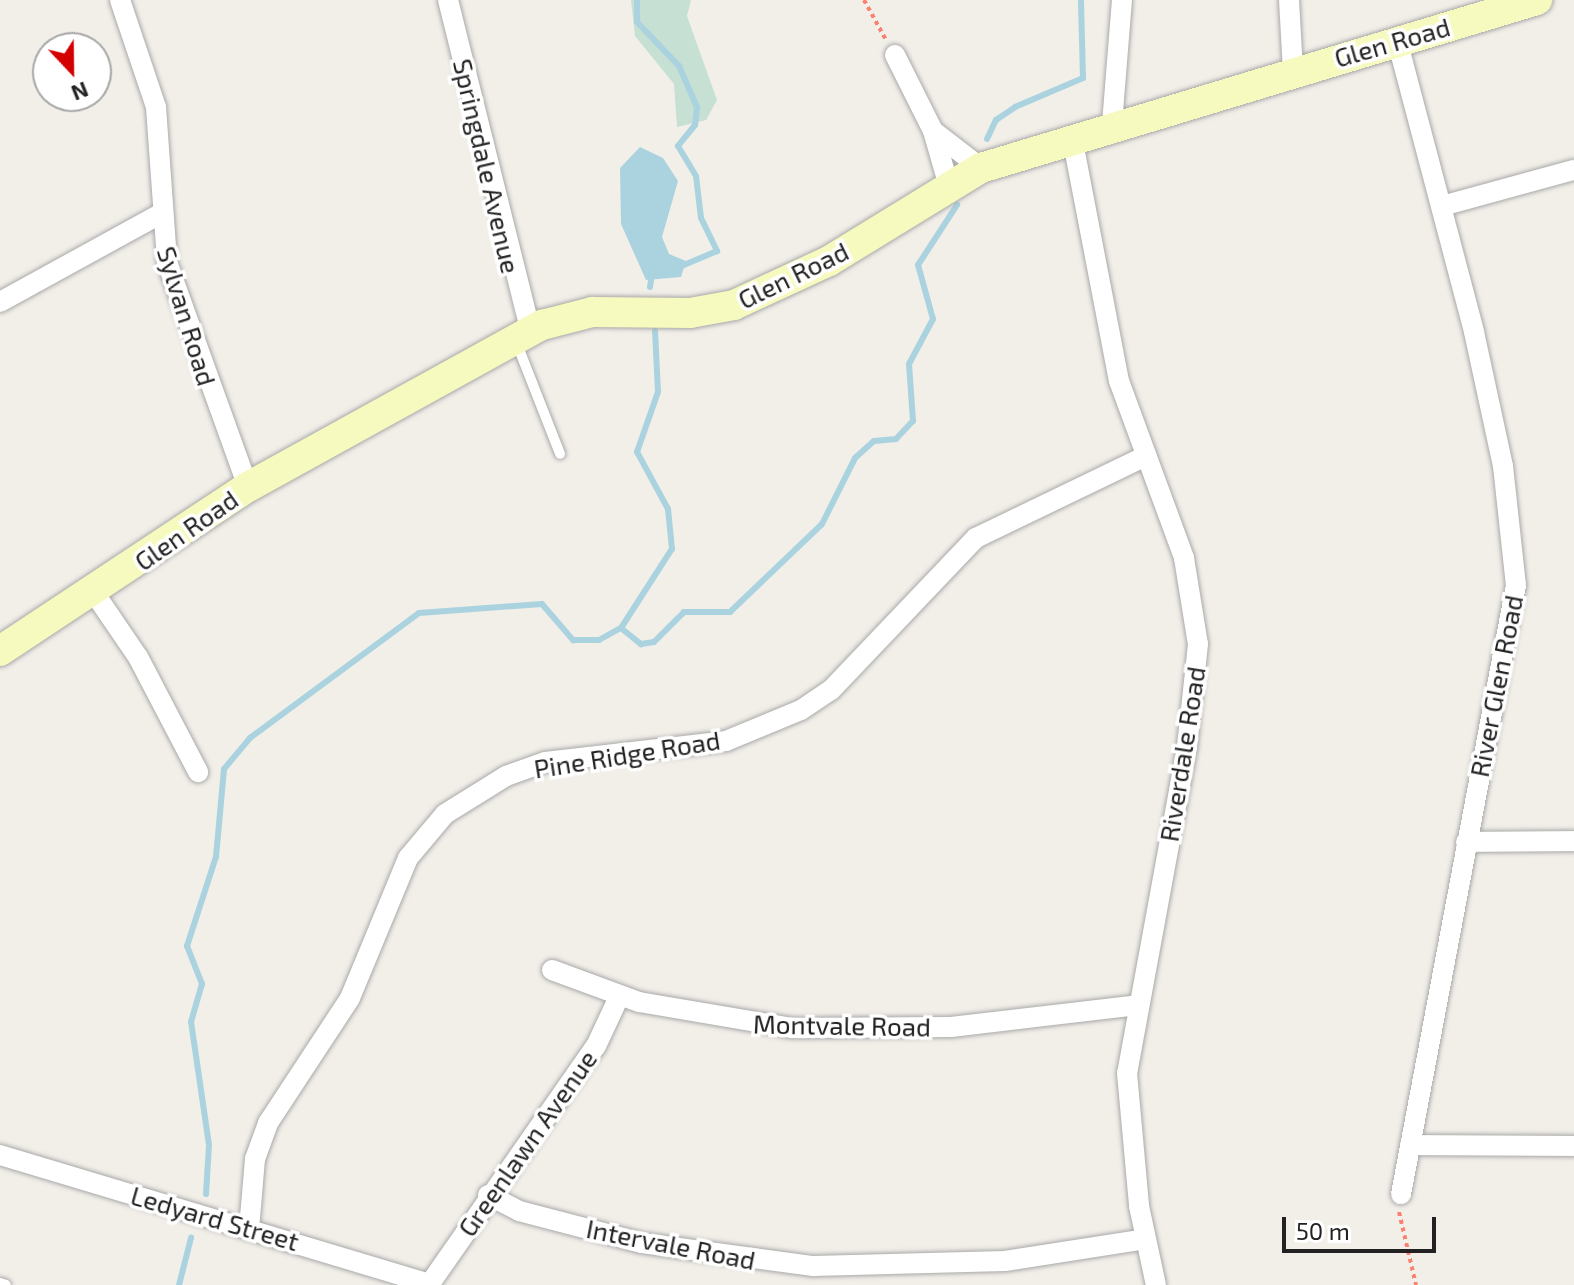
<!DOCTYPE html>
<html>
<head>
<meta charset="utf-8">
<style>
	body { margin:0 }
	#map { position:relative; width:1574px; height:1285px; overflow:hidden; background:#f2efe9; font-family:"Exo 2",sans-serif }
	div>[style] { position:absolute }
	.wetland>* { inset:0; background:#c6e0d4 }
	.water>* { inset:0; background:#aad3df }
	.stream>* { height:6px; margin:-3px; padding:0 3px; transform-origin:3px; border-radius:3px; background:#aad3df }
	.path>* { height:4px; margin-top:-2px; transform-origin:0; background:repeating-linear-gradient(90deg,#fa8072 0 4px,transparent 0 8px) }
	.roads { filter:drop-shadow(0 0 2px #a9a9a9) drop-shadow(0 0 2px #a9a9a9) }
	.lane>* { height:10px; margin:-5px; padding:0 5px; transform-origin:5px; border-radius:5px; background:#fff }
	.street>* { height:20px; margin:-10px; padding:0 10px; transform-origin:10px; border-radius:10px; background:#fff }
	.secondary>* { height:30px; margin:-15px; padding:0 15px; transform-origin:15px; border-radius:15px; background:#f7fabf }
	span { translate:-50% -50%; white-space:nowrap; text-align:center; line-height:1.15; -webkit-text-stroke:7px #fff; paint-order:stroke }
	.street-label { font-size:26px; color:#222 }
	.north { position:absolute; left:32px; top:32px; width:80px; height:80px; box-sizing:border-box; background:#fff; border:2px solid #a7a7a7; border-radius:50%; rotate:158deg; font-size:22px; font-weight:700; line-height:32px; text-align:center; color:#222 }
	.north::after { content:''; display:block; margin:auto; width:28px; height:36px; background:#d40000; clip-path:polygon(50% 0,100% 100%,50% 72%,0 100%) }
	.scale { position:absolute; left:1282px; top:1217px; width:154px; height:36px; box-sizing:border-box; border:4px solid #222; border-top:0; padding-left:10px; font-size:24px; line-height:28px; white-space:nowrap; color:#222; -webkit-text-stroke:6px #fff; paint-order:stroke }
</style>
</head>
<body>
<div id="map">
	<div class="wetland">
		<div style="clip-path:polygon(631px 0,691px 0,687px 16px,717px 100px,706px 120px,677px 127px,674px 84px,635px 36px)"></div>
	</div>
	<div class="water">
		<div style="clip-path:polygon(640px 147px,663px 158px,678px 181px,662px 237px,669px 254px,686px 261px,681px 277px,646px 280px,621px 224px,620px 168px)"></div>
	</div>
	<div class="stream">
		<div style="left:637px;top:0;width:22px;rotate:90deg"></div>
		<div style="left:637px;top:22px;width:61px;rotate:46.3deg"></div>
		<div style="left:679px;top:66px;width:45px;rotate:66.3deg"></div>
		<div style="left:697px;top:107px;width:18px;rotate:96deg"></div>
		<div style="left:695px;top:125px;width:27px;rotate:129deg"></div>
		<div style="left:678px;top:146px;width:35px;rotate:59deg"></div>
		<div style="left:696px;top:176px;width:42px;rotate:83.2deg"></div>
		<div style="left:701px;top:218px;width:37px;rotate:64deg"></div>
		<div style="left:717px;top:251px;width:38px;rotate:157deg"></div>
		<div style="left:987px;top:139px;width:21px;rotate:-65deg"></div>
		<div style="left:996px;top:120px;width:23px;rotate:-34deg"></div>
		<div style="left:1015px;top:107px;width:74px;rotate:-23.1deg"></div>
		<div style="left:1083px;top:78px;width:78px;rotate:-91.5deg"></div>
		<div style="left:650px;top:287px;width:12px;rotate:-81deg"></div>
		<div style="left:621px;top:628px;width:94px;rotate:-57.2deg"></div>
		<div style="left:672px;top:549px;width:40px;rotate:-95.7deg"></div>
		<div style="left:668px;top:509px;width:65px;rotate:-118.5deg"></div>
		<div style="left:637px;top:452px;width:64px;rotate:-70.7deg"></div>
		<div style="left:658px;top:392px;width:61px;rotate:-92.8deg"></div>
		<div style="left:206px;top:1194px;width:49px;rotate:-86.5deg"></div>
		<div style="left:209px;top:1145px;width:124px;rotate:-98.3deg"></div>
		<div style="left:191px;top:1022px;width:40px;rotate:-74deg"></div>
		<div style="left:202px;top:984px;width:41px;rotate:-111.5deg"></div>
		<div style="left:187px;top:946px;width:94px;rotate:-72deg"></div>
		<div style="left:216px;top:857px;width:88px;rotate:-84.8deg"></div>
		<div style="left:224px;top:769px;width:40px;rotate:-50deg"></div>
		<div style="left:250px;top:738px;width:210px;rotate:-36.5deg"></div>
		<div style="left:419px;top:613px;width:123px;rotate:-4.2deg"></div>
		<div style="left:542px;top:604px;width:48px;rotate:49.3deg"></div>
		<div style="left:573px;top:640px;width:26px"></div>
		<div style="left:599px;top:640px;width:25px;rotate:-29deg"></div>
		<div style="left:621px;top:628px;width:26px;rotate:39deg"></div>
		<div style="left:641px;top:644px;width:13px;rotate:-9deg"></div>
		<div style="left:654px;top:642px;width:42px;rotate:-45deg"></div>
		<div style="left:684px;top:612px;width:46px"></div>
		<div style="left:730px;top:612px;width:127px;rotate:-43.7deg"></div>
		<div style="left:822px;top:524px;width:74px;rotate:-63.4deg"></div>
		<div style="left:855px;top:458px;width:25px;rotate:-42deg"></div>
		<div style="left:874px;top:441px;width:22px;rotate:-5deg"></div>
		<div style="left:896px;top:439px;width:25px;rotate:-47deg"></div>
		<div style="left:913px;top:421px;width:57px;rotate:-94deg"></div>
		<div style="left:909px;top:364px;width:51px;rotate:-61.9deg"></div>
		<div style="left:933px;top:319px;width:56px;rotate:-105.5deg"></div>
		<div style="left:918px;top:265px;width:72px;rotate:-57deg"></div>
		<div style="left:179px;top:1285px;width:49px;rotate:-75.7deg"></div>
	</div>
	<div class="path">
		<div style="left:864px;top:0;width:46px;rotate:61.2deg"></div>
		<div style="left:1399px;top:1212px;width:75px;rotate:76.9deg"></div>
	</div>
	<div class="roads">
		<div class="lane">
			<div style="left:517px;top:344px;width:118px;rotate:68.6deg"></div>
			<div style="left:0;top:1283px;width:6px;rotate:18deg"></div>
		</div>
		<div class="street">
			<div style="left:120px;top:0;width:113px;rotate:71.4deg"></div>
			<div style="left:156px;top:107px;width:155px;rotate:85.9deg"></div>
			<div style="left:167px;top:262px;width:239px;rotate:70.2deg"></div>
			<div style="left:448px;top:0;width:340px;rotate:76deg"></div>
			<div style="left:1289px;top:0;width:71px;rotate:86.8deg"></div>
			<div style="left:1397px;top:40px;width:302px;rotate:75.2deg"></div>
			<div style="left:1474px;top:332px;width:137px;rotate:77.8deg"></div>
			<div style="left:1503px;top:466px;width:120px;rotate:83.8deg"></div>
			<div style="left:1516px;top:585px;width:620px;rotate:100.69deg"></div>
			<div style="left:895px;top:55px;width:85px;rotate:63.4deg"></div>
			<div style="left:933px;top:131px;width:54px;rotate:73.9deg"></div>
			<div style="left:1112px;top:124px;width:124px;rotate:-85.4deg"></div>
			<div style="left:933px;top:131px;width:61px;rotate:37.6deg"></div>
			<div style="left:1072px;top:137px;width:248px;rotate:79.1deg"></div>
			<div style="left:1119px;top:381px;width:189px;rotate:69.8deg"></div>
			<div style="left:1184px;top:558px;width:87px;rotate:80.8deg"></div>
			<div style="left:1198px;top:644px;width:104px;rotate:96.1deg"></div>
			<div style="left:1187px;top:747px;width:331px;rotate:100.4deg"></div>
			<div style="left:1127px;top:1073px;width:134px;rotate:84.8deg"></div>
			<div style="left:1139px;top:1206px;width:81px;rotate:77.9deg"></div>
			<div style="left:1442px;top:206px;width:137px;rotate:-15.3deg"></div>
			<div style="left:0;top:302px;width:180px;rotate:-28.8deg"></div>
			<div style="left:95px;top:594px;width:76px;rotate:55.7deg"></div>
			<div style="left:138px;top:657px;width:130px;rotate:62.4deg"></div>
			<div style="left:1466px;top:842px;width:108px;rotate:-0.5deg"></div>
			<div style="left:552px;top:970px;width:93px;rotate:20.2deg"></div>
			<div style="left:639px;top:1002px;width:156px;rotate:9.6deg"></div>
			<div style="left:793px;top:1028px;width:158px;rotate:-0.4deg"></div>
			<div style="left:951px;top:1027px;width:188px;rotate:-6.7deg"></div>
			<div style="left:1410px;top:1145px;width:164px;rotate:0.3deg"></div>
			<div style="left:0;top:1155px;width:448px;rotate:16.7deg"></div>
			<div style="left:488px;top:1195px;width:35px;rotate:27deg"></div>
			<div style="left:519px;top:1211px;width:127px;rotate:14.6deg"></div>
			<div style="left:642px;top:1243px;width:173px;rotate:7.7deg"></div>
			<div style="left:813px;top:1266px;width:192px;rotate:-1.5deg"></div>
			<div style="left:1005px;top:1261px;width:142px;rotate:-8.9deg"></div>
			<div style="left:249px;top:1229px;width:70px;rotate:-85.1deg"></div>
			<div style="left:255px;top:1159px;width:38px;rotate:-70deg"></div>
			<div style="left:268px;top:1123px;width:149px;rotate:-56.7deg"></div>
			<div style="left:350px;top:998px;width:152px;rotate:-67.5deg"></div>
			<div style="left:408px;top:858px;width:57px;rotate:-49.9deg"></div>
			<div style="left:445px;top:814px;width:72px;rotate:-31.9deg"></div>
			<div style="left:506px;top:776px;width:41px;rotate:-19.7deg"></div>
			<div style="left:545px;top:762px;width:182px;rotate:-6.6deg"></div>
			<div style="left:726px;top:741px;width:81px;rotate:-22.5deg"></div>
			<div style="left:801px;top:710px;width:36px;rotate:-34deg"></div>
			<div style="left:831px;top:690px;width:210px;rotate:-46.4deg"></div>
			<div style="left:976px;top:538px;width:189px;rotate:-25.8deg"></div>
			<div style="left:429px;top:1285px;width:292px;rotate:-55.1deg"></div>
			<div style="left:596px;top:1046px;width:54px;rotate:-64.9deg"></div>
		</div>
		<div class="secondary">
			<div style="left:0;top:651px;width:297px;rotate:-33.5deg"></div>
			<div style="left:248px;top:487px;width:336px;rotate:-28.9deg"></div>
			<div style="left:542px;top:325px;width:52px;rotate:-14.6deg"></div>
			<div style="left:592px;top:312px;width:98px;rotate:0.6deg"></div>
			<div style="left:690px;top:313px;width:45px;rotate:-10.3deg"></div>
			<div style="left:734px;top:305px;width:105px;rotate:-24.9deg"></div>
			<div style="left:829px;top:261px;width:178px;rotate:-31.5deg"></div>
			<div style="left:981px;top:168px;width:581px;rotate:-16.81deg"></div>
		</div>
	</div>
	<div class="street-label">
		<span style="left:1392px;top:42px;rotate:-16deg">Glen Road</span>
		<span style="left:487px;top:166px;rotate:77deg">Springdale Avenue</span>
		<span style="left:793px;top:275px;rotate:-26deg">Glen Road</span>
		<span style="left:187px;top:316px;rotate:73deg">Sylvan Road</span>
		<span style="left:186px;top:530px;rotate:-35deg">Glen Road</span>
		<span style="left:1496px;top:686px;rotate:-79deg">River Glen Road</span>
		<span style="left:627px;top:754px;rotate:-9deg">Pine Ridge Road</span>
		<span style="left:1182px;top:754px;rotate:-81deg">Riverdale Road</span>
		<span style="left:842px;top:1025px;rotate:1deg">Montvale Road</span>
		<span style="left:527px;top:1143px;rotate:-55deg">Greenlawn Avenue</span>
		<span style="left:215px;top:1218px;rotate:16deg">Ledyard Street</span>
		<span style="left:671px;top:1244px;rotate:11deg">Intervale Road</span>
	</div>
	<div class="north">N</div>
	<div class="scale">50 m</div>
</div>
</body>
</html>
